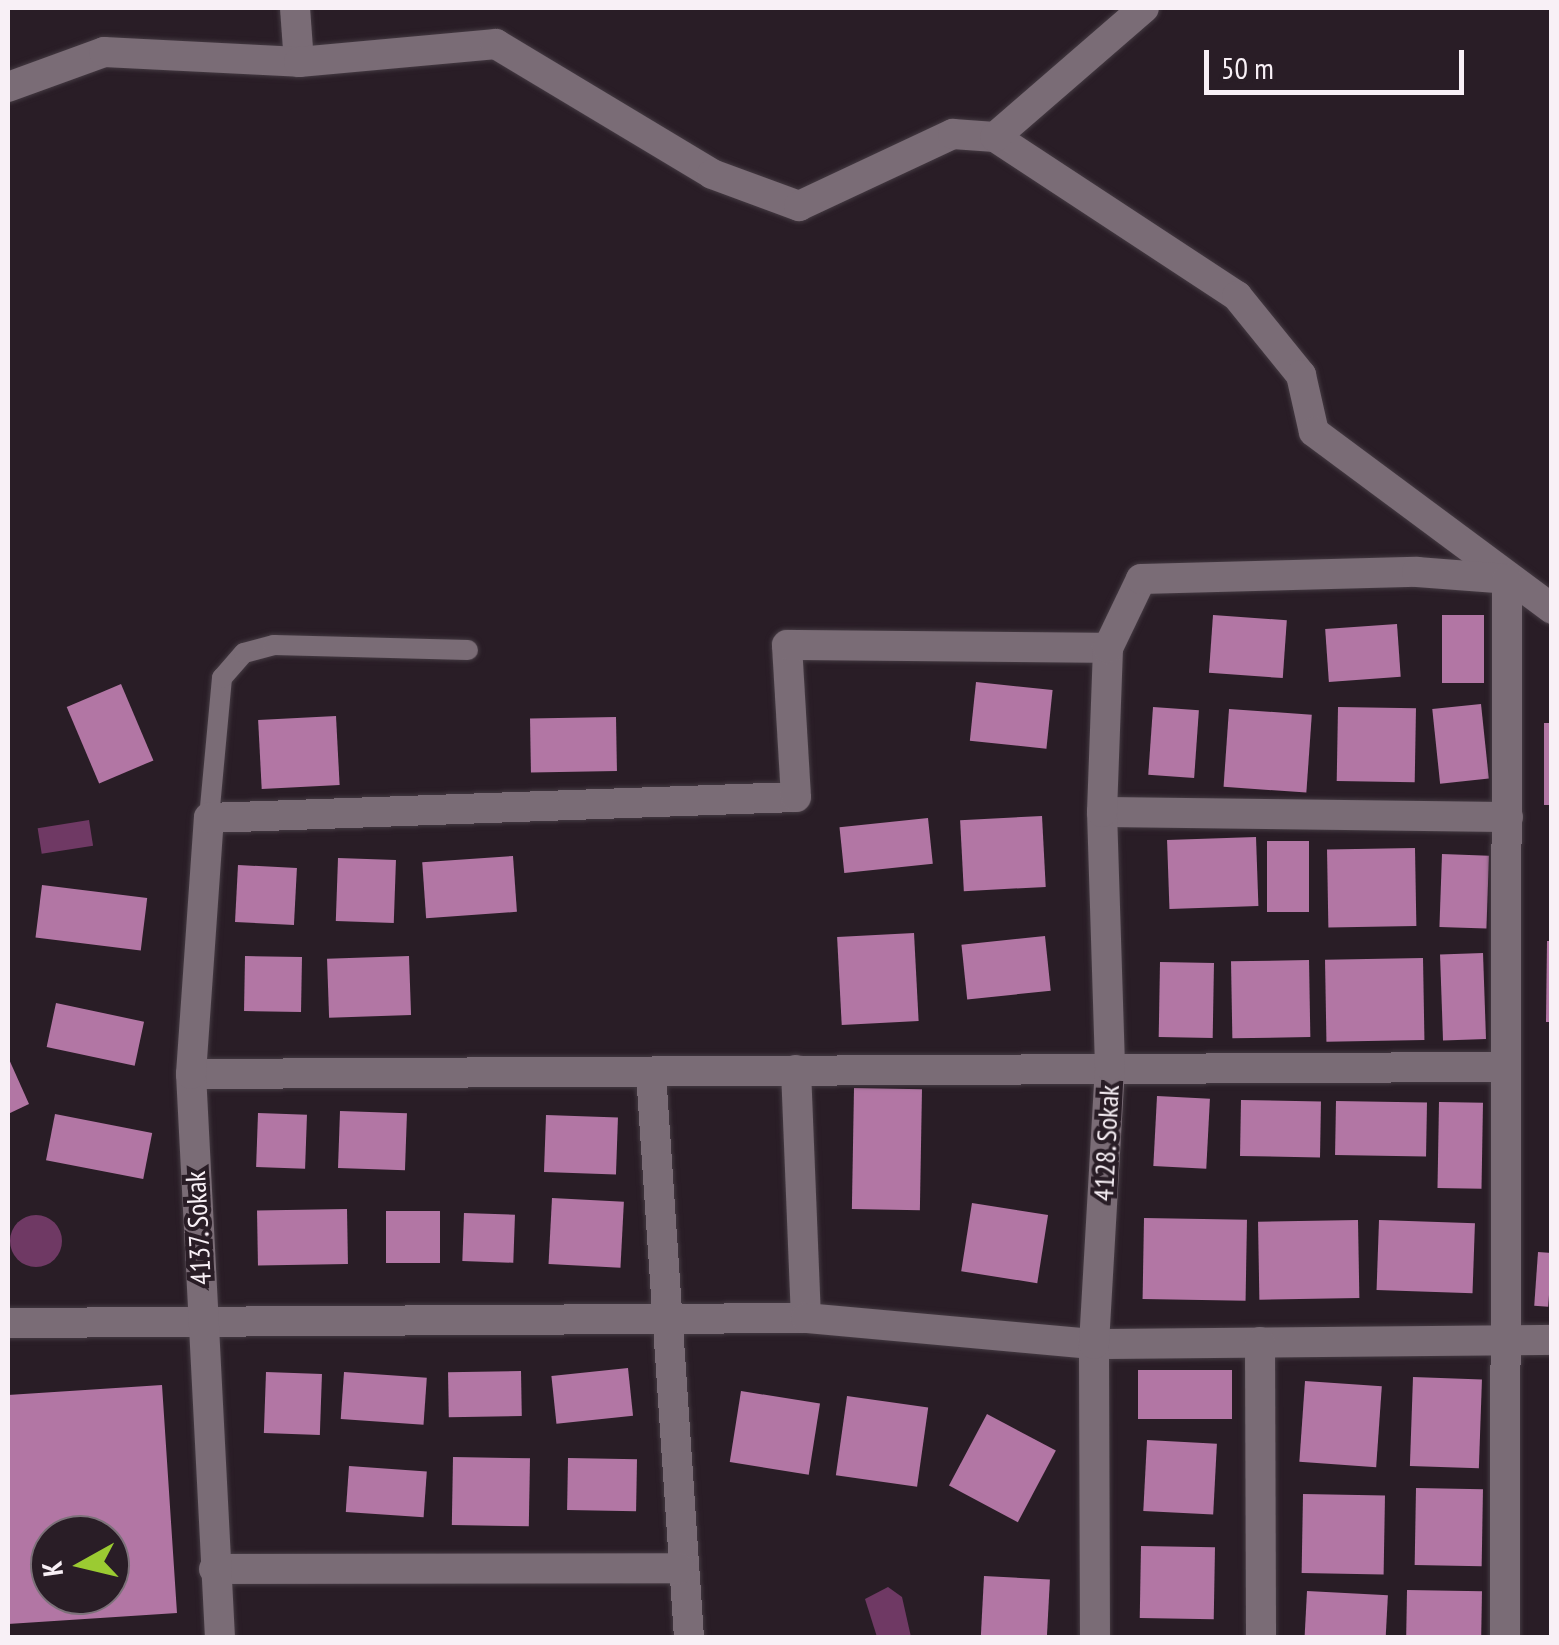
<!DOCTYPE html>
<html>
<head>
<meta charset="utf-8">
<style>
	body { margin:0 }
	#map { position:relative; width:1559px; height:1645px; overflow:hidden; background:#291d26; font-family:"PT Sans Narrow",sans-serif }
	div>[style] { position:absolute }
	.water>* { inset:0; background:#6f3964; transform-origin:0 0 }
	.round { border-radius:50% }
	.building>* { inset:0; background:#b276a4; transform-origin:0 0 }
	.roads { filter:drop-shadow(0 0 2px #443a42) drop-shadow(0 0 2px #443a42) }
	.lane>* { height:20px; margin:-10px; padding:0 10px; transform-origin:10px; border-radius:10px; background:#7a6c76 }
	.street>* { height:30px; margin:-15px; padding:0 15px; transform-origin:15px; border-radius:15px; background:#7a6c76 }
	span { translate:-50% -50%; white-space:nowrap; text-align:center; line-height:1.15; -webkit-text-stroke:8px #291d26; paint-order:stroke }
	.street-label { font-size:28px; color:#f8f0f6 }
	.frame { position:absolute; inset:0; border:10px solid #f8f0f6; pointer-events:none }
	.north { position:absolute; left:30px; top:1515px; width:100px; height:100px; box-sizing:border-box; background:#291d26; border:2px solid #7c7179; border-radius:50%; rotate:262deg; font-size:28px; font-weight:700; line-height:40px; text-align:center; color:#f8f0f6 }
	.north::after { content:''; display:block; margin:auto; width:35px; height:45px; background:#9bcb32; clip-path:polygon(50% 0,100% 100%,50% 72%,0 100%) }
	.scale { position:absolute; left:1204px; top:50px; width:260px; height:45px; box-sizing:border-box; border:5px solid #f8f0f6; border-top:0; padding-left:12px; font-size:30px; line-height:35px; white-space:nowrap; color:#f8f0f6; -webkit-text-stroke:8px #291d26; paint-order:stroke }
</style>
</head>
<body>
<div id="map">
	<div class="water">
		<div style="left:89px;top:820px;width:26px;height:52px;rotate:81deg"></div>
		<div class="round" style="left:10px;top:1215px;width:52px;height:52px"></div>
		<div style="clip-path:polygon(888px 1587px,902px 1597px,911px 1637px,877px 1637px,865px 1599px)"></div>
	</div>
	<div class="building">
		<div style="left:1213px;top:615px;width:74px;height:58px;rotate:4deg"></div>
		<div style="left:1442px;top:615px;width:42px;height:68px"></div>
		<div style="left:1397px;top:624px;width:53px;height:72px;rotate:86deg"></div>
		<div style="left:976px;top:682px;width:77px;height:59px;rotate:6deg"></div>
		<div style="left:121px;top:684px;width:83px;height:59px;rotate:67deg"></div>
		<div style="left:1481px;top:704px;width:75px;height:49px;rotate:84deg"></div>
		<div style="left:1153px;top:707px;width:46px;height:68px;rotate:4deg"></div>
		<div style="left:1338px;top:707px;width:78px;height:74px;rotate:1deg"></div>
		<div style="left:1229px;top:709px;width:83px;height:78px;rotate:4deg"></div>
		<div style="left:336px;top:716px;width:69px;height:78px;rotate:87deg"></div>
		<div style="left:616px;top:717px;width:54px;height:86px;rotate:89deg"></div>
		<div style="left:1544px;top:723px;width:8px;height:82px"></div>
		<div style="left:1042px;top:816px;width:71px;height:82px;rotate:87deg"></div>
		<div style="left:928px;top:818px;width:46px;height:89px;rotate:84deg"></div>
		<div style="left:1256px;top:837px;width:69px;height:89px;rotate:88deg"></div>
		<div style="left:1267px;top:841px;width:42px;height:71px"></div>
		<div style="left:1415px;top:848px;width:78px;height:88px;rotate:89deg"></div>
		<div style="left:1442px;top:854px;width:47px;height:73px;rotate:2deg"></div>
		<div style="left:513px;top:856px;width:56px;height:91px;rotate:86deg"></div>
		<div style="left:338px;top:858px;width:58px;height:63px;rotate:2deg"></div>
		<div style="left:238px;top:865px;width:59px;height:57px;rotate:3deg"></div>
		<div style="left:42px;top:885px;width:106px;height:53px;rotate:7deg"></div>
		<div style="left:914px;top:933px;width:88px;height:77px;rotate:87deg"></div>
		<div style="left:1045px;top:936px;width:55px;height:84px;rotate:84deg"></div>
		<div style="clip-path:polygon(1547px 941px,1552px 941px,1552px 1022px,1546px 1022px)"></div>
		<div style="left:1483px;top:953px;width:86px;height:43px;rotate:88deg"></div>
		<div style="left:245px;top:956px;width:57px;height:55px;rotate:1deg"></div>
		<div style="left:409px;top:956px;width:59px;height:82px;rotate:88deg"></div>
		<div style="left:1423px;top:958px;width:82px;height:98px;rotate:89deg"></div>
		<div style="left:1309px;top:960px;width:77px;height:78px;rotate:89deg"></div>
		<div style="left:1160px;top:962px;width:54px;height:75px;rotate:1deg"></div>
		<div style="left:56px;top:1003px;width:90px;height:45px;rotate:12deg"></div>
		<div style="clip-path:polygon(8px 1057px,29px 1104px,8px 1114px)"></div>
		<div style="left:854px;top:1088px;width:68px;height:121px;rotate:1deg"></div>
		<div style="left:1157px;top:1096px;width:53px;height:70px;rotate:3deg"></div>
		<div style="left:1241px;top:1100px;width:80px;height:56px;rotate:1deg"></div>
		<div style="left:1336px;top:1101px;width:91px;height:54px;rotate:1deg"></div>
		<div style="left:1439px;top:1102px;width:44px;height:86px;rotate:1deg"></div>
		<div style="left:340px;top:1111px;width:67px;height:57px;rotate:2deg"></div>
		<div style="left:258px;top:1113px;width:49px;height:54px;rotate:2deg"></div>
		<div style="left:55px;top:1114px;width:99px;height:47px;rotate:11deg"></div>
		<div style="left:546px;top:1115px;width:72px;height:57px;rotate:2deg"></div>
		<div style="left:552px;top:1198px;width:72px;height:66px;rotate:3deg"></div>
		<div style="left:972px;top:1203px;width:77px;height:69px;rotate:9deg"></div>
		<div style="left:347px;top:1209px;width:55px;height:90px;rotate:89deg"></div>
		<div style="left:386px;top:1211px;width:54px;height:52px"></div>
		<div style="left:464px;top:1213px;width:51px;height:48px;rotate:2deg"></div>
		<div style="left:1144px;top:1218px;width:103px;height:81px;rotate:1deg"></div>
		<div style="left:1358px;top:1220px;width:78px;height:100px;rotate:89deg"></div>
		<div style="left:1379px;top:1220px;width:96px;height:70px;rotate:2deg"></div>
		<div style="left:1538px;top:1252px;width:14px;height:54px;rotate:4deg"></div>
		<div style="left:628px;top:1368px;width:48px;height:77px;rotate:84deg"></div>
		<div style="left:1138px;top:1370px;width:94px;height:49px"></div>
		<div style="left:521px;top:1371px;width:45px;height:73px;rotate:89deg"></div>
		<div style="left:266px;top:1372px;width:56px;height:61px;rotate:2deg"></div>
		<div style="left:344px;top:1372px;width:83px;height:47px;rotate:4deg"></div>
		<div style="left:1413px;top:1377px;width:69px;height:89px;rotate:2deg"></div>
		<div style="left:1305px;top:1381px;width:77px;height:81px;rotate:4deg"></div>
		<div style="clip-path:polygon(evenodd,162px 1385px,177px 1613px,8px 1624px,8px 1395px,162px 1385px,50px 1535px,110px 1535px,110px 1595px,50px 1595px,50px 1535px)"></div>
		<div style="left:741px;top:1391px;width:80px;height:72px;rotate:9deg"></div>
		<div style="left:847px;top:1396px;width:82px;height:80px;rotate:8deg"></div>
		<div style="left:987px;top:1414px;width:78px;height:81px;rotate:28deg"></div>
		<div style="left:1147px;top:1440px;width:70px;height:71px;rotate:3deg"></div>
		<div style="left:453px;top:1457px;width:77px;height:68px;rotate:1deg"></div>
		<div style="left:568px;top:1458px;width:69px;height:52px;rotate:1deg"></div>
		<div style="left:349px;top:1466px;width:78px;height:46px;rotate:4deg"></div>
		<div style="left:1416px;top:1488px;width:67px;height:77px;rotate:1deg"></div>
		<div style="left:1303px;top:1494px;width:82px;height:79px;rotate:1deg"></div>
		<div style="left:1141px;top:1546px;width:74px;height:72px;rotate:1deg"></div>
		<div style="left:984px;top:1576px;width:66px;height:62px;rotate:3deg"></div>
		<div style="left:1407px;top:1590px;width:75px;height:48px;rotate:1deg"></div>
		<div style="left:1307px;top:1591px;width:81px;height:47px;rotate:3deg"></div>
	</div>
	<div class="roads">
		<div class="lane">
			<div style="left:209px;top:818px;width:141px;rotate:-84.7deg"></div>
			<div style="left:222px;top:678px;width:33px;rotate:-49deg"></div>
			<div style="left:244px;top:653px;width:31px;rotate:-15deg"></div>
			<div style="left:274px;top:645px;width:194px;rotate:1.5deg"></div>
		</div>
		<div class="street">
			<div style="left:295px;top:8px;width:54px;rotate:85.8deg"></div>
			<div style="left:8px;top:87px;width:102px;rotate:-20deg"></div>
			<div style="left:104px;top:52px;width:195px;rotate:2.9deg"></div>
			<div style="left:299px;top:62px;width:198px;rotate:-5.2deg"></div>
			<div style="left:496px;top:44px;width:252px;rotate:31deg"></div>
			<div style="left:712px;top:174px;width:93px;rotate:20.2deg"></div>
			<div style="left:799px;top:206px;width:170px;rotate:-25.1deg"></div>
			<div style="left:953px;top:134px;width:42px;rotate:4.1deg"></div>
			<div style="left:995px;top:137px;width:290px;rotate:33.3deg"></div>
			<div style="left:1237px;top:296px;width:102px;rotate:51deg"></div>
			<div style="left:1301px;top:375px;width:58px;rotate:77.2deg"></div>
			<div style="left:1314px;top:432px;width:297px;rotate:36.6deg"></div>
			<div style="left:995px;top:137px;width:197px;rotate:-40.9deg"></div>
			<div style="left:1102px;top:812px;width:406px;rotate:0.7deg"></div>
			<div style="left:796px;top:1070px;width:248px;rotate:87.7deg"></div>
			<div style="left:651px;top:1073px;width:566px;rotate:86.15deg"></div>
			<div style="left:191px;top:1074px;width:1313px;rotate:-0.31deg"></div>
			<div style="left:8px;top:1323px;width:798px;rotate:-0.36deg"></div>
			<div style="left:806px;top:1318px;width:289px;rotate:5.2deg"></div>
			<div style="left:1094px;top:1344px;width:458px;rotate:-0.5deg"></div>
			<div style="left:1260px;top:1342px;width:296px;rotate:89.8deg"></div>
			<div style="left:214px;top:1569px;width:466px;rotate:-0.1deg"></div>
			<div style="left:220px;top:1638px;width:565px;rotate:-92.94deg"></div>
			<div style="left:191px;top:1074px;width:257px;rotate:-86deg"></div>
			<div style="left:209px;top:818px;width:587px;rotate:-2.05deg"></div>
			<div style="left:796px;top:797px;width:152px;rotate:-93.4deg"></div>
			<div style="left:787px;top:645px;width:321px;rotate:0.5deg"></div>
			<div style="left:1095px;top:1638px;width:294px;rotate:-90.2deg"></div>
			<div style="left:1094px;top:1344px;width:278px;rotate:-86.7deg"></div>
			<div style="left:1110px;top:1066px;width:254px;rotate:-91.8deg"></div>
			<div style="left:1102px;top:812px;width:164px;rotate:-87.9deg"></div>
			<div style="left:1108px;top:648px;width:76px;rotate:-64.4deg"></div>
			<div style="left:1141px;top:579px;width:276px;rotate:-1.5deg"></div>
			<div style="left:1417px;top:572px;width:90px;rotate:4.4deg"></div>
			<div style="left:1505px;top:1638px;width:1059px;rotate:-89.89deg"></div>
		</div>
	</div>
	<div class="street-label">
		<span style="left:1106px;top:1143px;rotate:-87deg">4128. Sokak</span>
		<span style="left:198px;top:1228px;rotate:-93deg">4137. Sokak</span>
	</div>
	<div class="frame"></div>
	<div class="north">K</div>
	<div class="scale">50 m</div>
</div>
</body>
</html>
